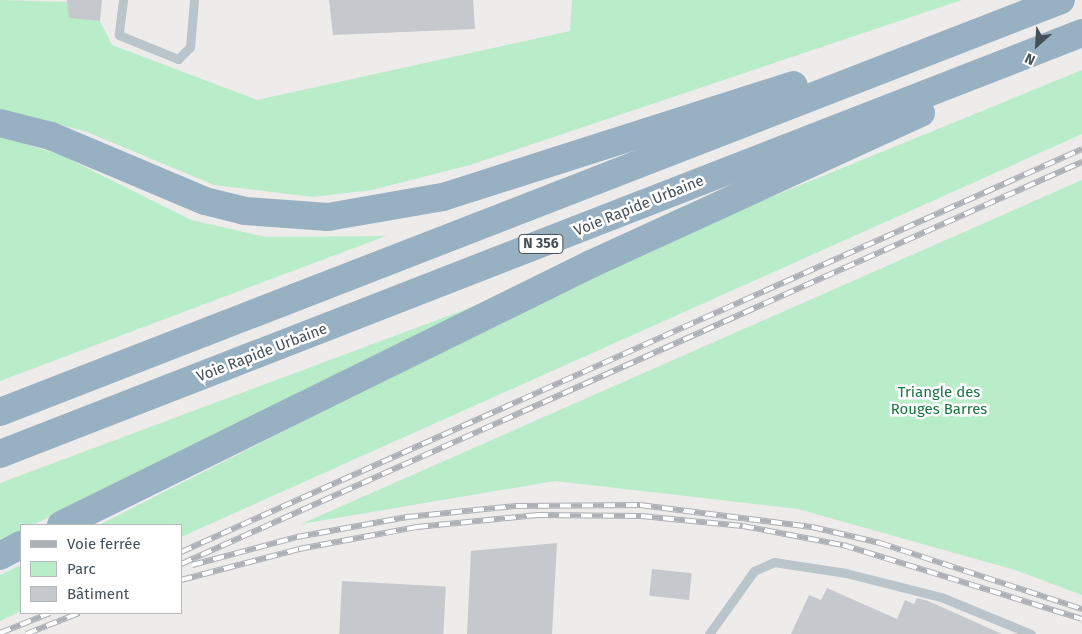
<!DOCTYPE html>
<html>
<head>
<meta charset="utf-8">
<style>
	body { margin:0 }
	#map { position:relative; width:1082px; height:634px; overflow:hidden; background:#eeebeb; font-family:"Fira Sans",sans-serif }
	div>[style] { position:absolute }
	.green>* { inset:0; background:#b9ecc9 }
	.building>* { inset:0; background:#c5c9ce; transform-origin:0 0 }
	.service>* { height:9px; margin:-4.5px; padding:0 4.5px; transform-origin:4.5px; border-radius:4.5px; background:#b9c4cb }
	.trunk>* { height:28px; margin:-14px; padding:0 14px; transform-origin:14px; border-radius:14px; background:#97b0c2 }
	.rail>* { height:5.5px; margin-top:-2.75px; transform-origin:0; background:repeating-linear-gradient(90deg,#fff 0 11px,#adb1b6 0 22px); box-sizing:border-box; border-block:1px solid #adb1b6 }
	span { translate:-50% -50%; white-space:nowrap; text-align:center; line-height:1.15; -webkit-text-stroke:5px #fff; paint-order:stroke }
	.shield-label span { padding:1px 4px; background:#fff; border:1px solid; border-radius:4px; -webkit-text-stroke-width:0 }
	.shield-label { font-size:14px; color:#445058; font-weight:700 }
	.street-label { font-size:15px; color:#445058 }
	.park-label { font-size:15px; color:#187640 }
	.legend { position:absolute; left:20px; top:524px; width:162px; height:90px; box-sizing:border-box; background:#fff; border:1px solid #b4b9bc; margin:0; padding:6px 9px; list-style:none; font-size:15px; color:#445058 }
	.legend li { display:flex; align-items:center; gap:10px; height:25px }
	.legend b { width:25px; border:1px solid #b4b9bc }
	.north { position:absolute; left:1012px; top:20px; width:50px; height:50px; -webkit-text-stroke:4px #fff; paint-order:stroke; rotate:206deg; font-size:14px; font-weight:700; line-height:20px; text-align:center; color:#445058 }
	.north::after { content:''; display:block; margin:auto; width:18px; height:22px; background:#445058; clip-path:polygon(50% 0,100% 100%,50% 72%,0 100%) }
</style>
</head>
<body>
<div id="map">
	<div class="green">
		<div style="clip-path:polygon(0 0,70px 2px,69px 17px,100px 21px,112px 45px,257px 100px,570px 31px,572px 0,962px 0,470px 165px,372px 190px,313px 197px,214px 185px,87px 132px,0 109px)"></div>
		<div style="clip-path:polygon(1082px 70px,1082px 134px,181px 537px,181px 525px,99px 525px,524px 309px,747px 207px)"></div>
		<div style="clip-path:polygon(0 136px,61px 155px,191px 220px,266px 237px,386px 236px,0 381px)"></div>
		<div style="clip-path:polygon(1082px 180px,1082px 595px,1015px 570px,798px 509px,555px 481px,301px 524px)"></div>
		<div style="clip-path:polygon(491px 300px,33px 525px,21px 525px,21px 531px,0 541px,0 483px)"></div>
		<div style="clip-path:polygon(21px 565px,21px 611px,0 621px,0 575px)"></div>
	</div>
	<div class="building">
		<div style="clip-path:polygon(67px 0,102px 0,100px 21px,69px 18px)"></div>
		<div style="clip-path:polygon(329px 0,473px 0,475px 29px,333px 35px)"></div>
		<div style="clip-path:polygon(557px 543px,552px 634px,467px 634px,471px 551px)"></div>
		<div style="left:652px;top:569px;width:40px;height:27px;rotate:6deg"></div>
		<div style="left:342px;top:581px;width:104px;height:53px;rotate:3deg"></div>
		<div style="clip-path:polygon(827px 588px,897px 619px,905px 600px,914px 604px,917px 598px,928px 601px,1002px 634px,791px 634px,809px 595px,821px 600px)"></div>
	</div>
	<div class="service">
		<div style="left:123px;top:0;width:35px;rotate:97deg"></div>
		<div style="left:119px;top:35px;width:64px;rotate:22.1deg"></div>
		<div style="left:178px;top:59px;width:17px;rotate:-45deg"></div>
		<div style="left:190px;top:47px;width:47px;rotate:-85.1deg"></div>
		<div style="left:709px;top:634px;width:77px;rotate:-54.5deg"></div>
		<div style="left:754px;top:571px;width:22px;rotate:-24deg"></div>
		<div style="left:774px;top:562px;width:73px;rotate:8.7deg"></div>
		<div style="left:846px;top:573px;width:98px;rotate:14.2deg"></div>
		<div style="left:941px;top:597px;width:97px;rotate:22.3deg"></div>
	</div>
	<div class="trunk">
		<div style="left:0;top:123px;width:53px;rotate:14.3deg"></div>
		<div style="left:51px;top:136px;width:167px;rotate:22.9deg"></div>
		<div style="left:205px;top:201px;width:41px;rotate:14deg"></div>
		<div style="left:245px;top:211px;width:83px;rotate:4.1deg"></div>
		<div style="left:328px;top:217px;width:117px;rotate:-9.9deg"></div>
		<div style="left:443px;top:197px;width:368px;rotate:-17.7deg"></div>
		<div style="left:0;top:412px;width:1138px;rotate:-21.22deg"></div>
		<div style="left:0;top:454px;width:1161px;rotate:-21.26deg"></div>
		<div style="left:61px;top:525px;width:591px;rotate:-26.22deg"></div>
		<div style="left:591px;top:264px;width:363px;rotate:-24.6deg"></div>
		<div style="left:0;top:556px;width:24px;rotate:-28deg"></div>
	</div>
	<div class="rail">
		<div style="left:181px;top:552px;width:987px;rotate:-24.1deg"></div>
		<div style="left:181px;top:564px;width:987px;rotate:-24.05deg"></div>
		<div style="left:192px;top:565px;width:109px;rotate:-14.9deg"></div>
		<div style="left:297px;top:537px;width:112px;rotate:-10.3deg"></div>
		<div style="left:407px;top:517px;width:110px;rotate:-5.8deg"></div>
		<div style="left:516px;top:506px;width:124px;rotate:-0.5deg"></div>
		<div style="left:640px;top:505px;width:173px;rotate:7.3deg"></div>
		<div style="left:812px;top:527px;width:70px;rotate:13.2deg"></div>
		<div style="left:880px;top:543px;width:213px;rotate:18.1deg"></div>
		<div style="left:181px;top:580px;width:122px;rotate:-14.7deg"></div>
		<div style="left:299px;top:549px;width:120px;rotate:-10.6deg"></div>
		<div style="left:417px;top:527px;width:121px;rotate:-5.7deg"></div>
		<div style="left:537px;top:515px;width:104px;rotate:0.6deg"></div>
		<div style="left:641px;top:516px;width:102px;rotate:5.6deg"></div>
		<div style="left:743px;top:526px;width:102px;rotate:10.8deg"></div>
		<div style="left:843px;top:545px;width:250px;rotate:17.2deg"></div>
		<div style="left:0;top:633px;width:54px;rotate:-21.8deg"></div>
		<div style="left:26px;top:634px;width:57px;rotate:-21.6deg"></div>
	</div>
	<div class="shield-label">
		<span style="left:541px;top:244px">N 356</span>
	</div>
	<div class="street-label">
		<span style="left:639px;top:206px;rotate:-22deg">Voie Rapide Urbaine</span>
		<span style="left:262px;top:353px;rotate:-21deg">Voie Rapide Urbaine</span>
	</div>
	<div class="park-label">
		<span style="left:939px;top:401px">Triangle des<br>Rouges Barres</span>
	</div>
	<ul class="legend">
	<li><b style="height:6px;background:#adb1b6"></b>Voie ferrée</li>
	<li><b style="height:14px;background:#b9ecc9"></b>Parc</li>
	<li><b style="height:14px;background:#c5c9ce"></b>Bâtiment</li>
	</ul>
	<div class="north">N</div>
</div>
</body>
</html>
